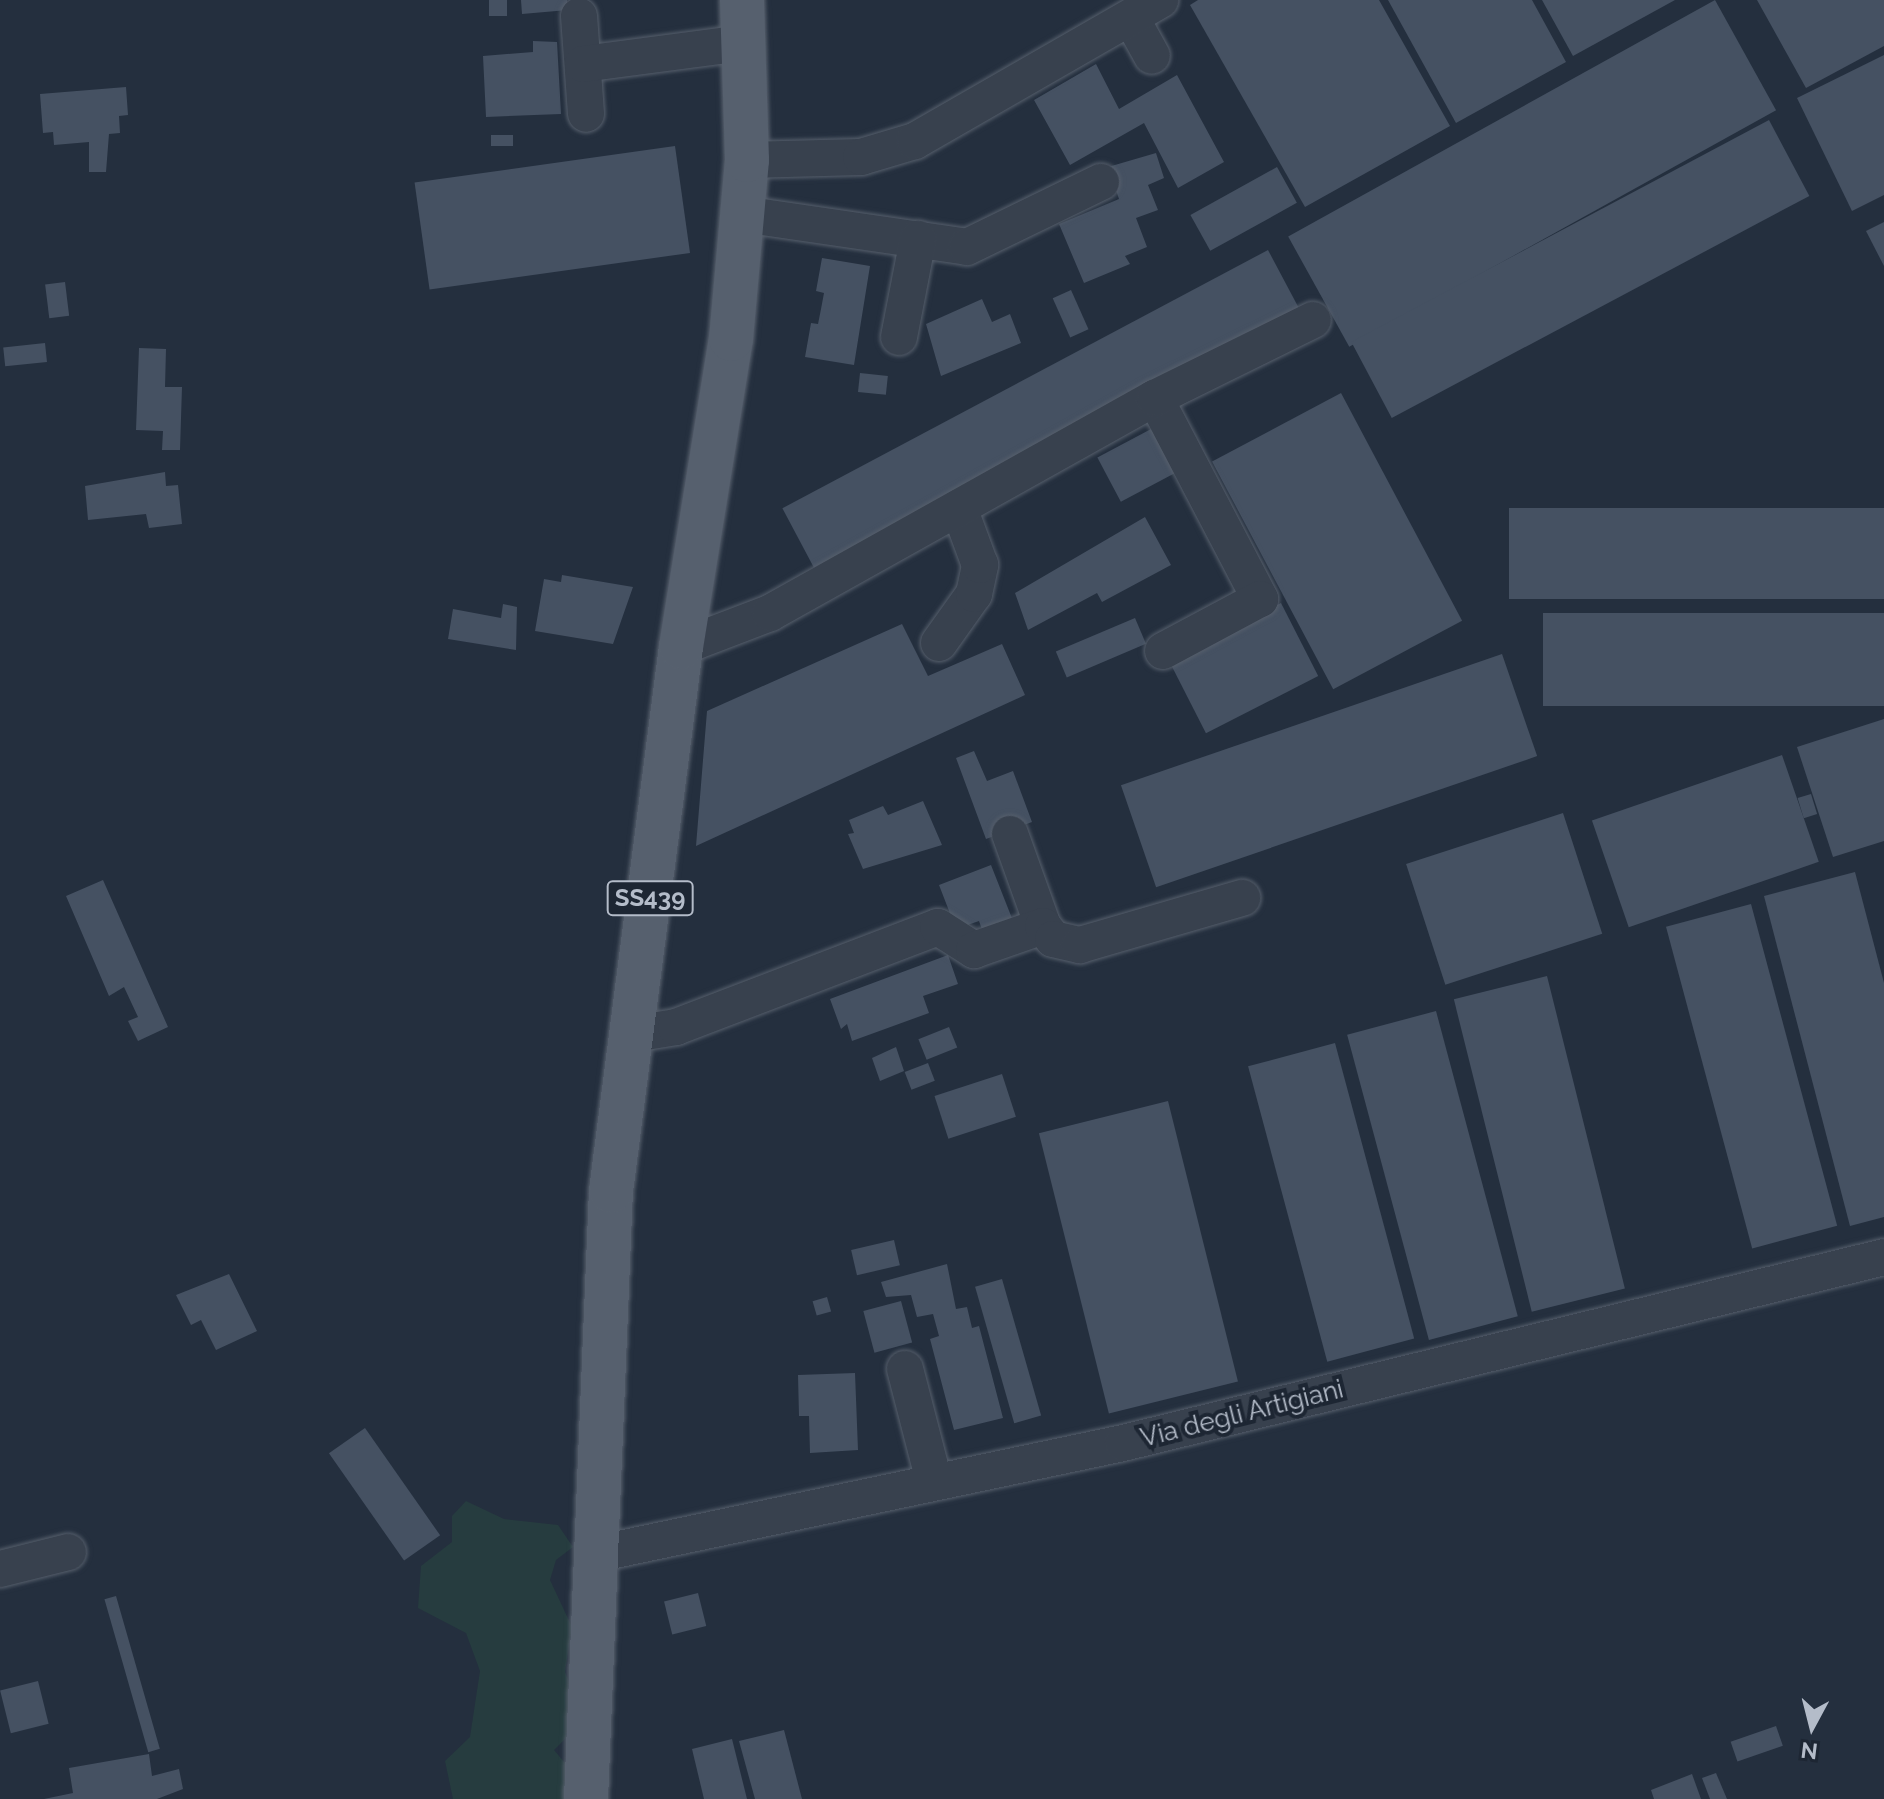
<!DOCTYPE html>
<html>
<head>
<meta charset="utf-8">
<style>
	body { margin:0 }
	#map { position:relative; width:1884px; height:1799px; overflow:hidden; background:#242f3e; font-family:Raleway,sans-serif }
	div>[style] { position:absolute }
	.green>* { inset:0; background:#263c3f }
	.building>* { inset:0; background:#455162; transform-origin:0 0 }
	.roads { filter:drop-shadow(0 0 2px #565f6c) drop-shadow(0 0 2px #565f6c) }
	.minor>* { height:36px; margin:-18px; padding:0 18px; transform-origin:18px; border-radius:18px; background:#38414e }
	.major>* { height:44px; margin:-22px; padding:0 22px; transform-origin:22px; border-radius:22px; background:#56606e }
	span { translate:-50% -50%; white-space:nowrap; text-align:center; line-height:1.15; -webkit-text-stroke:8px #1d2633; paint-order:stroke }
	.shield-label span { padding:2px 6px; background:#1d2633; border:2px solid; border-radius:6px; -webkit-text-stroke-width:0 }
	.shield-label { font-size:24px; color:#b4bcc9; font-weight:700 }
	.street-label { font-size:26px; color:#b4bcc9 }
	.north { position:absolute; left:1772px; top:1687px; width:80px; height:80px; -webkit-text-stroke:6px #1d2633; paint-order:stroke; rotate:187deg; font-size:22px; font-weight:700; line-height:32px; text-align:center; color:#b4bcc9 }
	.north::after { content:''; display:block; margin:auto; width:28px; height:36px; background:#b4bcc9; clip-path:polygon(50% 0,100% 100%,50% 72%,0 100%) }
</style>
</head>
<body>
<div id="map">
	<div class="green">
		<div style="clip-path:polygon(466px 1501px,504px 1519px,558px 1525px,573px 1547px,556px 1560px,550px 1580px,572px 1627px,565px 1672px,578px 1704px,573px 1731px,554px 1750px,570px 1769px,572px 1799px,453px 1799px,445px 1761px,470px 1737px,480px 1671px,466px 1633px,418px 1608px,421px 1566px,452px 1542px,452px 1516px)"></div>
	</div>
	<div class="building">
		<div style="left:489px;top:0;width:18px;height:16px"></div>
		<div style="clip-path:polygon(521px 0,567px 0,568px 10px,522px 14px)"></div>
		<div style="clip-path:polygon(1198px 0,1379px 0,1450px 126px,1305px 207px,1190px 5px)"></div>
		<div style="clip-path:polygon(1388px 0,1532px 0,1566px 62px,1456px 123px)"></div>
		<div style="clip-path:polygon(1542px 0,1675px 0,1573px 56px)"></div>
		<div style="left:1715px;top:0;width:126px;height:488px;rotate:61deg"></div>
		<div style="clip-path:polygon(1757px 0,1884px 0,1884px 46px,1806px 88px)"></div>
		<div style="clip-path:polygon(533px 41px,557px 42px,561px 114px,486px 117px,483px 56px,533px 52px)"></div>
		<div style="clip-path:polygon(1884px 55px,1884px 195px,1852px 211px,1797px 98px)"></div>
		<div style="clip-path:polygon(1096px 64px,1119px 109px,1177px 75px,1224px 162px,1178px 188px,1144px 123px,1070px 165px,1034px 100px)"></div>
		<div style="clip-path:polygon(126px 87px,128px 115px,119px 116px,120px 133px,109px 134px,106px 172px,89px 172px,89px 142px,54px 145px,53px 132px,43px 133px,40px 94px)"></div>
		<div style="left:1769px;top:120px;width:86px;height:473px;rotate:62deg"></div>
		<div style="left:513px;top:135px;width:11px;height:22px;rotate:90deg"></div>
		<div style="left:675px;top:146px;width:108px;height:263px;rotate:82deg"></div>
		<div style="clip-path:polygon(1156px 153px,1164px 178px,1148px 185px,1158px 210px,1136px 218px,1147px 247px,1125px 256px,1130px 264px,1084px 283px,1059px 224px,1119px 199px,1108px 167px)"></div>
		<div style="left:1277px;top:167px;width:41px;height:99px;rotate:61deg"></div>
		<div style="clip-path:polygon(1884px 222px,1884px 266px,1866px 231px)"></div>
		<div style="left:1268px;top:250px;width:69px;height:550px;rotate:62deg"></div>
		<div style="clip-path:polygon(822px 258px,870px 266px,854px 365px,805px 357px,811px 323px,818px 324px,821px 309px,824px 293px,816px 291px)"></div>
		<div style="left:65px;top:282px;width:34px;height:20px;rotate:83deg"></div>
		<div style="left:1071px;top:290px;width:43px;height:20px;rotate:66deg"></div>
		<div style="clip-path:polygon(982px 299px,992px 322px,1010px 314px,1021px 343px,941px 376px,926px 324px)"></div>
		<div style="left:45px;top:343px;width:19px;height:42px;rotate:84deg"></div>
		<div style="clip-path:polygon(139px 348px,166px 349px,165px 387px,182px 387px,180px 450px,162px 450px,163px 431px,136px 430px)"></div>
		<div style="left:860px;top:373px;width:28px;height:19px;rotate:6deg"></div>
		<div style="left:1341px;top:393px;width:258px;height:146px;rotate:62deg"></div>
		<div style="left:1153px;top:428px;width:50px;height:63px;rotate:62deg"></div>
		<div style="clip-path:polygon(165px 472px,166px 486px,178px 485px,182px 524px,149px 528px,146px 514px,88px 520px,85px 486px)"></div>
		<div style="left:1884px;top:508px;width:91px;height:375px;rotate:90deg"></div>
		<div style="clip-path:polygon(1145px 517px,1171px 565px,1102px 602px,1097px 593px,1028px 630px,1015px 593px)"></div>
		<div style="clip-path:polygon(562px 575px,633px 587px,613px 644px,535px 631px,544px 579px,561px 582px)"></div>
		<div style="left:1281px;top:603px;width:82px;height:126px;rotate:63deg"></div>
		<div style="clip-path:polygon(503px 604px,517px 607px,516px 650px,448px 639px,453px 609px,501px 618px)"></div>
		<div style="left:1884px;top:613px;width:93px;height:341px;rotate:90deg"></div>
		<div style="left:1135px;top:618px;width:28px;height:86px;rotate:67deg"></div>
		<div style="clip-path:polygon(902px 624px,928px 676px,1002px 644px,1025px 695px,696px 846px,707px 711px)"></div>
		<div style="left:1502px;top:654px;width:108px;height:403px;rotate:71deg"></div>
		<div style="clip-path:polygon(1884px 719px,1884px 841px,1833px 857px,1797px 747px)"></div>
		<div style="clip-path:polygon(974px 751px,987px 781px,1013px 771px,1032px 822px,986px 839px,956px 758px)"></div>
		<div style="left:1782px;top:755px;width:113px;height:201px;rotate:71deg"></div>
		<div style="left:1811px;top:794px;width:21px;height:14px;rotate:73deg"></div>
		<div style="clip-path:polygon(923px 801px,942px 845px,863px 869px,848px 834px,854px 833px,849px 820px,883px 806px,888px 815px)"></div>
		<div style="left:1563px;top:813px;width:127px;height:165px;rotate:72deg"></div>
		<div style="clip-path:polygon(991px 865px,1015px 926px,985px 938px,979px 921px,956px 929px,939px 885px)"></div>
		<div style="clip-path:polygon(1855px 872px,1884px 983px,1884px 1217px,1850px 1226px,1764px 896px)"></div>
		<div style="clip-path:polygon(103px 880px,168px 1027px,138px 1041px,128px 1021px,138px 1017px,124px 987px,109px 996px,66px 896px)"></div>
		<div style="left:1751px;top:904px;width:333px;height:88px;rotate:75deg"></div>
		<div style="clip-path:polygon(948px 955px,958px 984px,923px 996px,929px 1013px,852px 1041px,847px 1024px,841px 1029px,830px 999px)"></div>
		<div style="left:1547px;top:976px;width:322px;height:96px;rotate:76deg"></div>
		<div style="left:1436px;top:1011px;width:316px;height:92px;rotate:75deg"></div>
		<div style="left:949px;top:1027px;width:22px;height:33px;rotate:68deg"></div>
		<div style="left:1335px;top:1043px;width:306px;height:90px;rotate:75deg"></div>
		<div style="clip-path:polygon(896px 1047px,904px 1071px,880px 1081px,872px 1058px)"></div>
		<div style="left:928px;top:1063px;width:19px;height:25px;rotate:69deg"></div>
		<div style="left:1002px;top:1074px;width:45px;height:71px;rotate:72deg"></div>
		<div style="left:1168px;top:1101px;width:289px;height:133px;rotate:76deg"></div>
		<div style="left:894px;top:1240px;width:26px;height:44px;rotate:77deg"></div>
		<div style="clip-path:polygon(947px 1264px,956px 1309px,967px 1307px,972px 1328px,979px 1326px,1003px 1418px,954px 1430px,930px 1339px,939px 1336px,933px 1314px,917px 1317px,911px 1295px,886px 1297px,881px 1282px)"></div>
		<div style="clip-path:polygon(229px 1274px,257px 1331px,216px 1350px,201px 1320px,191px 1325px,176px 1295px)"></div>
		<div style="left:1002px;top:1279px;width:142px;height:28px;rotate:74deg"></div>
		<div style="left:827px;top:1297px;width:15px;height:15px;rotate:74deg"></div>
		<div style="left:901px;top:1301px;width:43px;height:39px;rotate:75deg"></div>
		<div style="clip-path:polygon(855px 1373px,858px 1450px,810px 1453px,809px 1416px,799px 1416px,798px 1375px)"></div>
		<div style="left:365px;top:1428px;width:131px;height:44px;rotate:55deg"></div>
		<div style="left:698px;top:1593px;width:34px;height:35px;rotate:76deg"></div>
		<div style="left:116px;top:1596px;width:159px;height:12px;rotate:74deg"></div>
		<div style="left:38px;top:1681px;width:44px;height:39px;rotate:76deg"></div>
		<div style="left:1776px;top:1726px;width:21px;height:48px;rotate:71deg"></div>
		<div style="clip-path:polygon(784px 1730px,802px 1799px,755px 1799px,739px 1741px)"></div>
		<div style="clip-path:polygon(732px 1739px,747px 1799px,704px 1799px,692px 1749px)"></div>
		<div style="clip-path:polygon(149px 1754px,152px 1776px,179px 1769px,183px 1789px,157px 1799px,44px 1799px,73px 1793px,69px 1768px)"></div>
		<div style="clip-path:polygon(1716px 1773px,1727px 1799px,1710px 1799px,1702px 1778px)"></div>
		<div style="clip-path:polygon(1692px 1774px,1701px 1799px,1654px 1799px,1651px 1790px)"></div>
	</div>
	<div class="roads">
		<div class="minor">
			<div style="left:579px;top:16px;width:98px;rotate:85.9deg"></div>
			<div style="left:1131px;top:18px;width:43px;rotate:61.1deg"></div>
			<div style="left:583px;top:64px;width:161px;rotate:-7.5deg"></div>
			<div style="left:747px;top:160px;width:114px;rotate:-1.5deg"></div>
			<div style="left:861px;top:157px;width:56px;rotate:-16.5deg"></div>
			<div style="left:915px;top:141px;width:283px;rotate:-29.9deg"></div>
			<div style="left:742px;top:214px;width:227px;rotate:8.3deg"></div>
			<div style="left:967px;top:247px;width:149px;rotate:-25.9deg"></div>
			<div style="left:899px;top:337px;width:100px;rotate:-79deg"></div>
			<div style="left:1155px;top:398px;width:227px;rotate:62.4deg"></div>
			<div style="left:1260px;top:599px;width:110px;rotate:151.8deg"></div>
			<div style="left:939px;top:643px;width:60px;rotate:-54.5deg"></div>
			<div style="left:974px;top:594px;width:30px;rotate:-78deg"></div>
			<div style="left:980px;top:565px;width:61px;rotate:-110.2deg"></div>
			<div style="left:681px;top:647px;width:95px;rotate:-20.9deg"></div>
			<div style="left:770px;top:613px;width:441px;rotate:-29.2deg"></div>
			<div style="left:1155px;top:398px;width:176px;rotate:-26.3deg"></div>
			<div style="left:1010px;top:834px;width:98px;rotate:70.3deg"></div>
			<div style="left:633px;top:1034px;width:44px;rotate:-9.2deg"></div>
			<div style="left:676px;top:1027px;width:280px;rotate:-20.9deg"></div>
			<div style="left:938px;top:927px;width:43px;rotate:32.6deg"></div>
			<div style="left:974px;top:950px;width:73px;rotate:-19.2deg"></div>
			<div style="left:1043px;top:926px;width:16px;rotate:52deg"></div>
			<div style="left:1053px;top:939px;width:28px;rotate:13deg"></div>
			<div style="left:1080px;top:945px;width:169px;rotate:-16.2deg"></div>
			<div style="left:905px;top:1369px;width:116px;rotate:75.5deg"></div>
			<div style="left:596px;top:1554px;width:539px;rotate:-11.89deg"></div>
			<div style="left:1123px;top:1443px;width:783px;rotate:-13.73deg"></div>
			<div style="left:0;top:1569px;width:70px;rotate:-14deg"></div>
		</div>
		<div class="major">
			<div style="left:586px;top:1799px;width:609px;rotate:-87.65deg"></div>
			<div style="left:611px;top:1191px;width:548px;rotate:-82.67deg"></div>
			<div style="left:681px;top:647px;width:312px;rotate:-80.8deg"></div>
			<div style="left:731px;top:339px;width:180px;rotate:-84.9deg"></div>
			<div style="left:747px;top:160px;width:160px;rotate:-91.8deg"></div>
		</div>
	</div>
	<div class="shield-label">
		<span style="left:650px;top:898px">SS439</span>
	</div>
	<div class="street-label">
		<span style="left:1242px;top:1414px;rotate:-14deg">Via degli Artigiani</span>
	</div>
	<div class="north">N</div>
</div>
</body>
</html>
